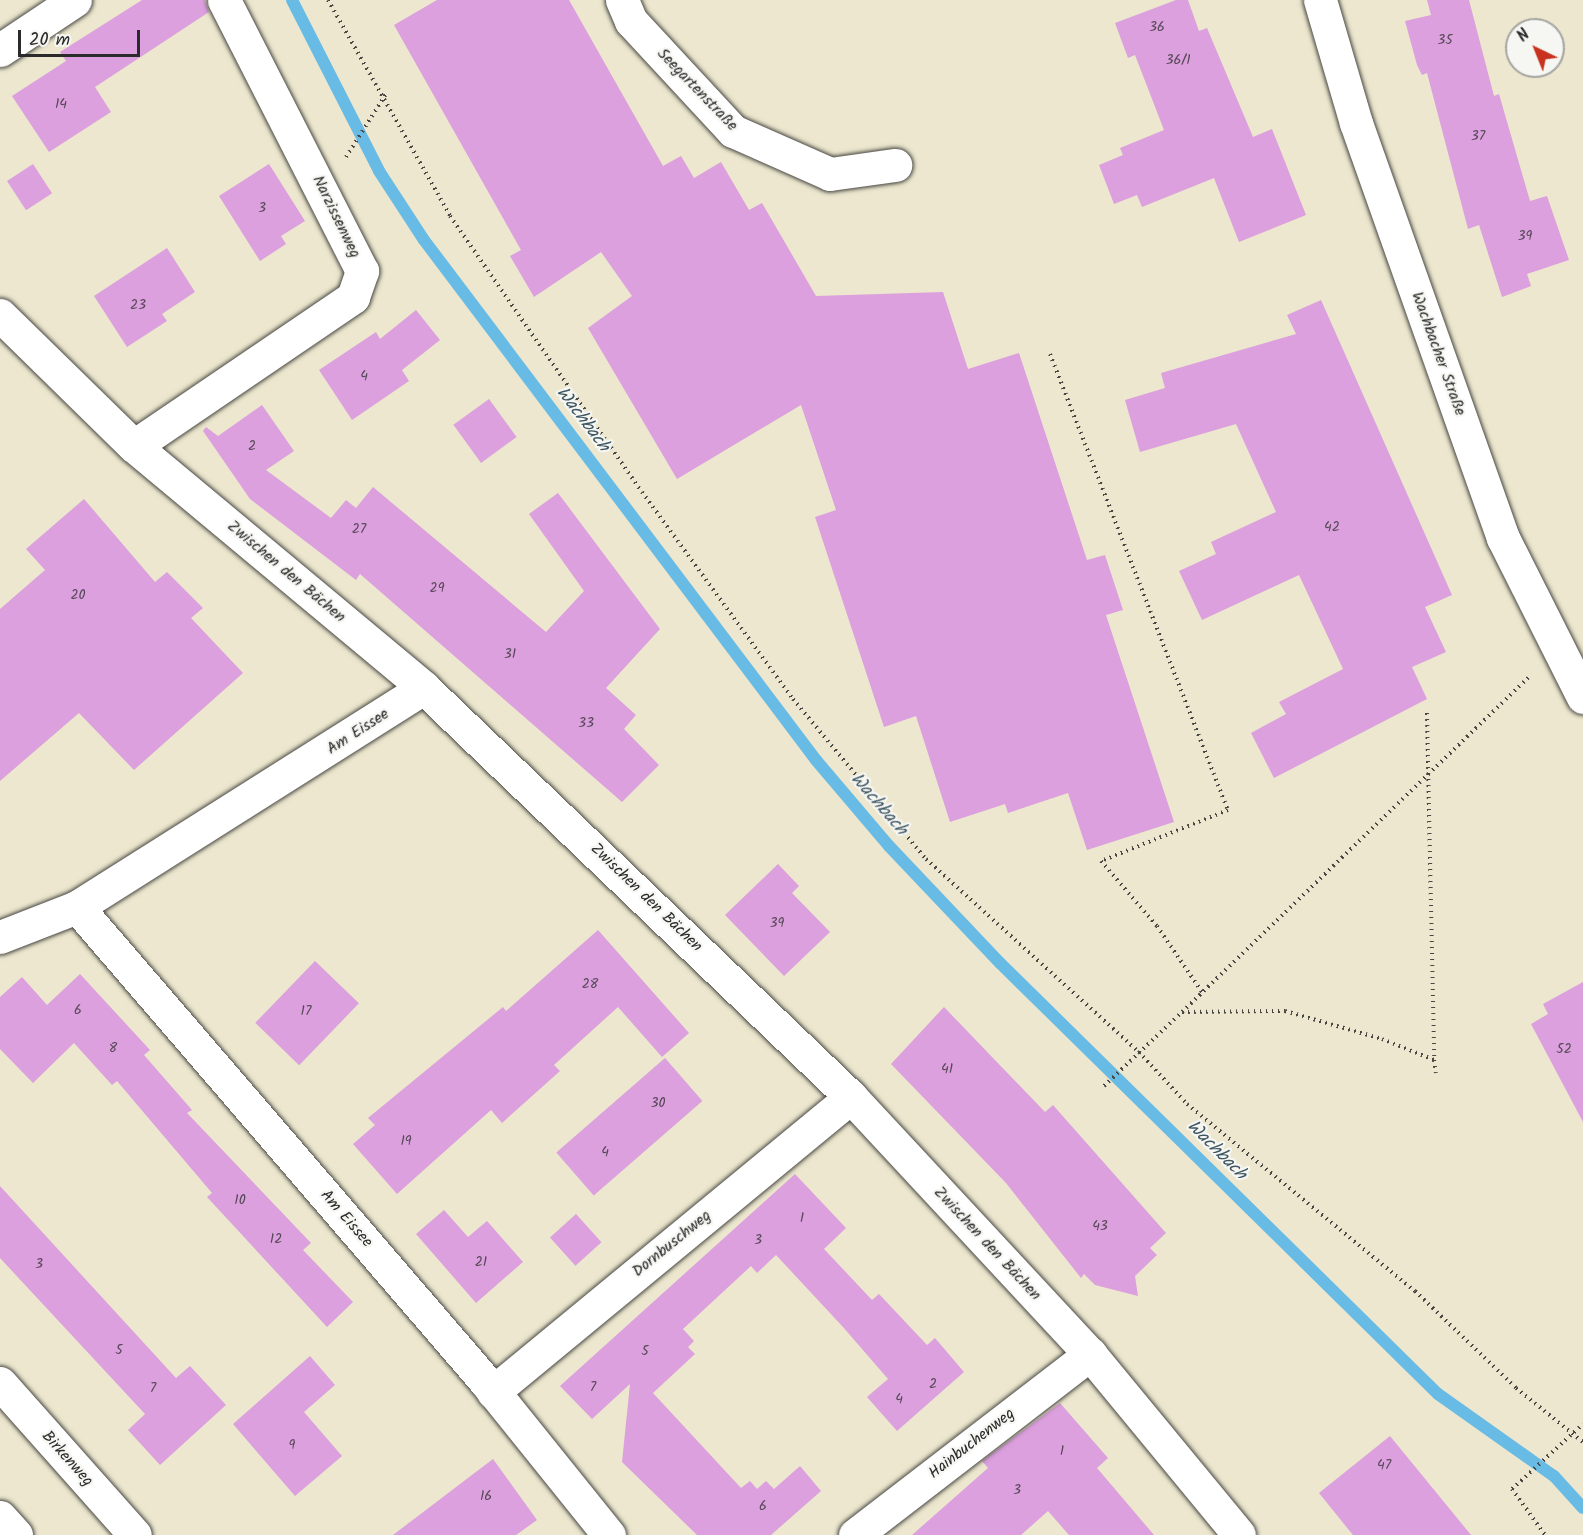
<!DOCTYPE html>
<html>
<head>
<meta charset="utf-8">
<style>
	body { margin:0 }
	#map { position:relative; width:1583px; height:1535px; overflow:hidden; background:#ece7ce; font-family:Kalam,sans-serif }
	div>[style] { position:absolute }
	.stream>* { height:12px; margin:-6px; padding:0 6px; transform-origin:6px; border-radius:6px; background:#68bbe4 }
	.building>* { inset:0; background:#dba0dd; transform-origin:0 0 }
	.path>* { height:4px; margin-top:-2px; transform-origin:0; background:repeating-linear-gradient(90deg,#484743 0 1.5px,transparent 0 6px) }
	.roads { filter:drop-shadow(0 0 2px #484743) drop-shadow(0 0 2px #484743) }
	.minor>* { height:33px; margin:-16.5px; padding:0 16.5px; transform-origin:16.5px; border-radius:16.5px; background:#fff }
	.major>* { height:33px; margin:-16.5px; padding:0 16.5px; transform-origin:16.5px; border-radius:16.5px; background:#fff }
	.path-bridge>* { height:4px; margin-top:-2px; transform-origin:0; background:repeating-linear-gradient(90deg,#484743 0 1.5px,transparent 0 6px) }
	span { translate:-50% -50%; white-space:nowrap; text-align:center; line-height:1.15; -webkit-text-stroke:4.5px #f6f6f2; paint-order:stroke }
	.number-label { font-size:14px; color:#574858 }
	.number-label span { -webkit-text-stroke-width:0 }
	.street-label { font-size:16px; color:#2b2b2b }
	.water-label { font-size:18px; color:#3d5662; font-style:italic }
	.north { position:absolute; left:1505px; top:18px; width:60px; height:60px; box-sizing:border-box; background:#f6f6f2; border:2px solid #a5a5a2; border-radius:50%; rotate:317deg; font-size:16px; font-weight:700; line-height:24px; text-align:center; color:#2b2b2b }
	.north::after { content:''; display:block; margin:auto; width:21px; height:27px; background:#c8321e; clip-path:polygon(50% 0,100% 100%,50% 72%,0 100%) }
	.scale { position:absolute; left:18px; top:30px; width:122px; height:27px; box-sizing:border-box; border:3px solid #2b2b2b; border-top:0; padding-left:8px; font-size:18px; line-height:21px; white-space:nowrap; color:#2b2b2b; -webkit-text-stroke:4px #f6f6f2; paint-order:stroke }
</style>
</head>
<body>
<div id="map">
	<div class="stream">
		<div style="left:292px;top:0;width:192px;rotate:63deg"></div>
		<div style="left:379px;top:171px;width:82px;rotate:56.9deg"></div>
		<div style="left:424px;top:240px;width:651px;rotate:52.99deg"></div>
		<div style="left:816px;top:760px;width:113px;rotate:49.7deg"></div>
		<div style="left:889px;top:846px;width:161px;rotate:46.5deg"></div>
		<div style="left:1000px;top:963px;width:614px;rotate:44.54deg"></div>
		<div style="left:1438px;top:1394px;width:142px;rotate:35.3deg"></div>
		<div style="left:1554px;top:1476px;width:43px;rotate:47.8deg"></div>
	</div>
	<div class="building">
		<div style="clip-path:polygon(142px 0,205px 0,209px 12px,95px 87px,111px 112px,49px 152px,12px 96px,66px 61px,60px 52px)"></div>
		<div style="clip-path:polygon(437px 0,569px 0,663px 166px,681px 156px,694px 178px,721px 162px,749px 210px,762px 203px,816px 296px,943px 292px,968px 369px,1019px 353px,1087px 560px,1105px 555px,1123px 610px,1106px 615px,1174px 822px,1087px 850px,1068px 793px,1008px 813px,1005px 804px,950px 822px,916px 716px,884px 727px,815px 517px,836px 510px,801px 405px,677px 479px,588px 328px,632px 296px,601px 252px,534px 297px,510px 256px,521px 250px,394px 25px)"></div>
		<div style="clip-path:polygon(1176px 0,1188px 0,1199px 31px,1207px 28px,1253px 137px,1272px 129px,1306px 215px,1239px 242px,1214px 178px,1142px 207px,1137px 195px,1114px 204px,1099px 165px,1123px 155px,1120px 148px,1164px 130px,1135px 55px,1128px 58px,1115px 23px)"></div>
		<div style="clip-path:polygon(1427px 0,1469px 0,1494px 96px,1499px 94px,1530px 201px,1547px 196px,1569px 260px,1527px 274px,1531px 286px,1502px 297px,1479px 225px,1468px 229px,1427px 73px,1422px 75px,1417px 65px,1405px 21px,1431px 15px)"></div>
		<div style="left:33px;top:164px;width:35px;height:31px;rotate:57deg"></div>
		<div style="clip-path:polygon(269px 164px,305px 221px,281px 236px,286px 244px,260px 261px,219px 196px)"></div>
		<div style="clip-path:polygon(167px 248px,195px 292px,162px 314px,167px 321px,127px 347px,94px 296px)"></div>
		<div style="clip-path:polygon(1321px 300px,1452px 595px,1425px 607px,1446px 652px,1412px 667px,1427px 699px,1274px 778px,1251px 733px,1286px 714px,1279px 702px,1343px 669px,1299px 575px,1202px 620px,1179px 571px,1216px 554px,1211px 542px,1276px 512px,1236px 424px,1140px 452px,1125px 400px,1165px 388px,1161px 373px,1296px 334px,1287px 315px)"></div>
		<div style="clip-path:polygon(416px 310px,440px 340px,402px 370px,409px 381px,352px 420px,319px 370px,376px 332px,380px 339px)"></div>
		<div style="left:489px;top:399px;width:47px;height:44px;rotate:54deg"></div>
		<div style="clip-path:polygon(262px 405px,294px 451px,266px 470px,331px 518px,346px 500px,356px 508px,373px 487px,546px 632px,584px 591px,529px 514px,558px 493px,660px 629px,606px 688px,636px 715px,624px 729px,659px 765px,622px 802px,360px 574px,356px 580px,250px 499px,203px 431px,206px 427px,218px 436px)"></div>
		<div style="clip-path:polygon(84px 499px,155px 582px,167px 572px,203px 608px,191px 618px,243px 673px,134px 770px,79px 713px,0 781px,0 609px,45px 570px,26px 549px)"></div>
		<div style="clip-path:polygon(778px 864px,799px 886px,792px 893px,830px 932px,784px 976px,725px 915px)"></div>
		<div style="clip-path:polygon(598px 930px,689px 1033px,662px 1057px,618px 1007px,554px 1065px,560px 1071px,502px 1123px,491px 1110px,397px 1194px,353px 1144px,375px 1125px,368px 1118px,503px 1007px,506px 1011px)"></div>
		<div style="left:315px;top:961px;width:61px;height:86px;rotate:44deg"></div>
		<div style="clip-path:polygon(80px 974px,150px 1050px,144px 1055px,192px 1110px,187px 1113px,311px 1243px,303px 1250px,353px 1302px,327px 1327px,207px 1197px,212px 1193px,117px 1081px,112px 1085px,74px 1043px,33px 1083px,0 1049px,0 997px,22px 977px,47px 1005px)"></div>
		<div style="clip-path:polygon(1583px 982px,1583px 1122px,1531px 1024px,1548px 1014px,1543px 1004px)"></div>
		<div style="clip-path:polygon(944px 1007px,1045px 1112px,1053px 1105px,1166px 1233px,1150px 1248px,1157px 1255px,1135px 1276px,1138px 1296px,1095px 1285px,1084px 1274px,1081px 1278px,1006px 1183px,891px 1064px)"></div>
		<div style="left:665px;top:1058px;width:57px;height:144px;rotate:49deg"></div>
		<div style="clip-path:polygon(795px 1174px,846px 1228px,824px 1249px,872px 1300px,879px 1294px,927px 1345px,935px 1338px,964px 1372px,897px 1431px,867px 1397px,888px 1379px,843px 1327px,776px 1255px,757px 1273px,751px 1266px,683px 1329px,694px 1341px,688px 1347px,695px 1354px,653px 1393px,741px 1488px,750px 1481px,757px 1489px,766px 1481px,774px 1489px,800px 1466px,821px 1491px,771px 1535px,697px 1535px,622px 1462px,630px 1384px,592px 1419px,560px 1386px)"></div>
		<div style="clip-path:polygon(0 1186px,176px 1378px,190px 1366px,226px 1405px,160px 1465px,128px 1430px,145px 1414px,0 1258px)"></div>
		<div style="clip-path:polygon(444px 1210px,468px 1237px,487px 1221px,523px 1262px,476px 1303px,416px 1234px)"></div>
		<div style="left:576px;top:1214px;width:38px;height:35px;rotate:48deg"></div>
		<div style="clip-path:polygon(310px 1356px,335px 1385px,304px 1412px,342px 1456px,295px 1496px,233px 1424px)"></div>
		<div style="clip-path:polygon(1060px 1403px,1108px 1458px,1097px 1468px,1154px 1535px,1069px 1535px,1048px 1511px,1021px 1535px,912px 1535px,988px 1468px,982px 1461px)"></div>
		<div style="clip-path:polygon(1390px 1436px,1471px 1535px,1353px 1535px,1319px 1493px)"></div>
		<div style="clip-path:polygon(493px 1459px,537px 1520px,516px 1535px,393px 1535px)"></div>
	</div>
	<div class="path">
		<div style="left:328px;top:0;width:248px;rotate:60.5deg"></div>
		<div style="left:450px;top:216px;width:336px;rotate:55.2deg"></div>
		<div style="left:642px;top:492px;width:256px;rotate:53.9deg"></div>
		<div style="left:793px;top:699px;width:208px;rotate:50.3deg"></div>
		<div style="left:926px;top:859px;width:287px;rotate:42.2deg"></div>
		<div style="left:1139px;top:1052px;width:71px;rotate:47.3deg"></div>
		<div style="left:1187px;top:1104px;width:295px;rotate:39.4deg"></div>
		<div style="left:1415px;top:1291px;width:140px;rotate:43.8deg"></div>
		<div style="left:1516px;top:1388px;width:86px;rotate:38.9deg"></div>
		<div style="left:346px;top:157px;width:75px;rotate:-57.6deg"></div>
		<div style="left:1050px;top:354px;width:490px;rotate:68.7deg"></div>
		<div style="left:1228px;top:810px;width:137px;rotate:158.1deg"></div>
		<div style="left:1101px;top:861px;width:86px;rotate:49.3deg"></div>
		<div style="left:1157px;top:926px;width:80px;rotate:55.7deg"></div>
		<div style="left:1427px;top:713px;width:347px;rotate:88.8deg"></div>
		<div style="left:1182px;top:1012px;width:485px;rotate:-44deg"></div>
		<div style="left:1104px;top:1086px;width:108px;rotate:-43.5deg"></div>
		<div style="left:1182px;top:1012px;width:103px;rotate:-0.6deg"></div>
		<div style="left:1285px;top:1011px;width:101px;rotate:16.1deg"></div>
		<div style="left:1382px;top:1039px;width:56px;rotate:22deg"></div>
		<div style="left:1434px;top:1060px;width:13px;rotate:81deg"></div>
		<div style="left:1512px;top:1489px;width:57px;rotate:54.3deg"></div>
	</div>
	<div class="roads">
		<div class="minor">
			<div style="left:622px;top:0;width:23px;rotate:67deg"></div>
			<div style="left:631px;top:21px;width:150px;rotate:47.2deg"></div>
			<div style="left:733px;top:131px;width:106px;rotate:23.9deg"></div>
			<div style="left:830px;top:174px;width:66px;rotate:-7.9deg"></div>
			<div style="left:1320px;top:0;width:128px;rotate:73.7deg"></div>
			<div style="left:1356px;top:123px;width:440px;rotate:70.5deg"></div>
			<div style="left:1503px;top:538px;width:178px;rotate:63.3deg"></div>
			<div style="left:0;top:50px;width:90px;rotate:-33.7deg"></div>
			<div style="left:0;top:315px;width:187px;rotate:44.4deg"></div>
			<div style="left:134px;top:446px;width:378px;rotate:39.8deg"></div>
			<div style="left:424px;top:688px;width:591px;rotate:43.77deg"></div>
			<div style="left:851px;top:1097px;width:351px;rotate:47.1deg"></div>
			<div style="left:1090px;top:1354px;width:234px;rotate:50.5deg"></div>
			<div style="left:134px;top:446px;width:265px;rotate:-34.2deg"></div>
			<div style="left:353px;top:297px;width:28px;rotate:-71deg"></div>
			<div style="left:362px;top:271px;width:304px;rotate:-117deg"></div>
			<div style="left:77px;top:907px;width:625px;rotate:49.28deg"></div>
			<div style="left:485px;top:1381px;width:198px;rotate:51.2deg"></div>
			<div style="left:0;top:937px;width:83px;rotate:-21.3deg"></div>
			<div style="left:77px;top:907px;width:410px;rotate:-32.3deg"></div>
			<div style="left:0;top:1383px;width:203px;rotate:48.4deg"></div>
			<div style="left:493px;top:1392px;width:464px;rotate:-39.5deg"></div>
			<div style="left:855px;top:1535px;width:297px;rotate:-37.6deg"></div>
		</div>
		<div class="major">
			<div style="left:0;top:1517px;width:24px;rotate:48deg"></div>
		</div>
	</div>
	<div class="path-bridge">
		<div style="left:1512px;top:1489px;width:96px;rotate:-42.5deg"></div>
	</div>
	<div class="number-label">
		<span style="left:1157px;top:27px">36</span>
		<span style="left:1445px;top:40px">35</span>
		<span style="left:1178px;top:60px">36/1</span>
		<span style="left:61px;top:104px">14</span>
		<span style="left:1478px;top:136px">37</span>
		<span style="left:262px;top:208px">3</span>
		<span style="left:1525px;top:236px">39</span>
		<span style="left:138px;top:305px">23</span>
		<span style="left:364px;top:376px">4</span>
		<span style="left:252px;top:446px">2</span>
		<span style="left:1332px;top:527px">42</span>
		<span style="left:359px;top:529px">27</span>
		<span style="left:437px;top:588px">29</span>
		<span style="left:78px;top:595px">20</span>
		<span style="left:510px;top:654px">31</span>
		<span style="left:586px;top:723px">33</span>
		<span style="left:777px;top:923px">39</span>
		<span style="left:590px;top:984px">28</span>
		<span style="left:78px;top:1010px">6</span>
		<span style="left:306px;top:1011px">17</span>
		<span style="left:113px;top:1048px">8</span>
		<span style="left:1564px;top:1049px">52</span>
		<span style="left:947px;top:1069px">41</span>
		<span style="left:658px;top:1103px">30</span>
		<span style="left:406px;top:1141px">19</span>
		<span style="left:605px;top:1152px">4</span>
		<span style="left:240px;top:1200px">10</span>
		<span style="left:802px;top:1218px">1</span>
		<span style="left:1100px;top:1226px">43</span>
		<span style="left:276px;top:1239px">12</span>
		<span style="left:758px;top:1240px">3</span>
		<span style="left:481px;top:1262px">21</span>
		<span style="left:39px;top:1264px">3</span>
		<span style="left:119px;top:1350px">5</span>
		<span style="left:645px;top:1351px">5</span>
		<span style="left:933px;top:1384px">2</span>
		<span style="left:593px;top:1387px">7</span>
		<span style="left:153px;top:1388px">7</span>
		<span style="left:899px;top:1399px">4</span>
		<span style="left:292px;top:1445px">9</span>
		<span style="left:1062px;top:1451px">1</span>
		<span style="left:1384px;top:1465px">47</span>
		<span style="left:1017px;top:1490px">3</span>
		<span style="left:486px;top:1496px">16</span>
		<span style="left:763px;top:1506px">6</span>
	</div>
	<div class="street-label">
		<span style="left:697px;top:90px;rotate:46deg">Seegartenstraße</span>
		<span style="left:336px;top:217px;rotate:64deg">Narzissenweg</span>
		<span style="left:1438px;top:354px;rotate:70deg">Wachbacher Straße</span>
		<span style="left:286px;top:572px;rotate:40deg">Zwischen den Bächen</span>
		<span style="left:358px;top:732px;rotate:-33deg">Am Eissee</span>
		<span style="left:646px;top:898px;rotate:44deg">Zwischen den Bächen</span>
		<span style="left:346px;top:1219px;rotate:49deg">Am Eissee</span>
		<span style="left:672px;top:1244px;rotate:-39deg">Dornbuschweg</span>
		<span style="left:987px;top:1244px;rotate:47deg">Zwischen den Bächen</span>
		<span style="left:972px;top:1444px;rotate:-38deg">Hainbuchenweg</span>
		<span style="left:67px;top:1459px;rotate:48deg">Birkenweg</span>
	</div>
	<div class="water-label">
		<span style="left:582px;top:420px;rotate:53deg">Wachbach</span>
		<span style="left:878px;top:805px;rotate:49deg">Wachbach</span>
		<span style="left:1216px;top:1151px;rotate:45deg">Wachbach</span>
	</div>
	<div class="north">N</div>
	<div class="scale">20 m</div>
</div>
</body>
</html>
